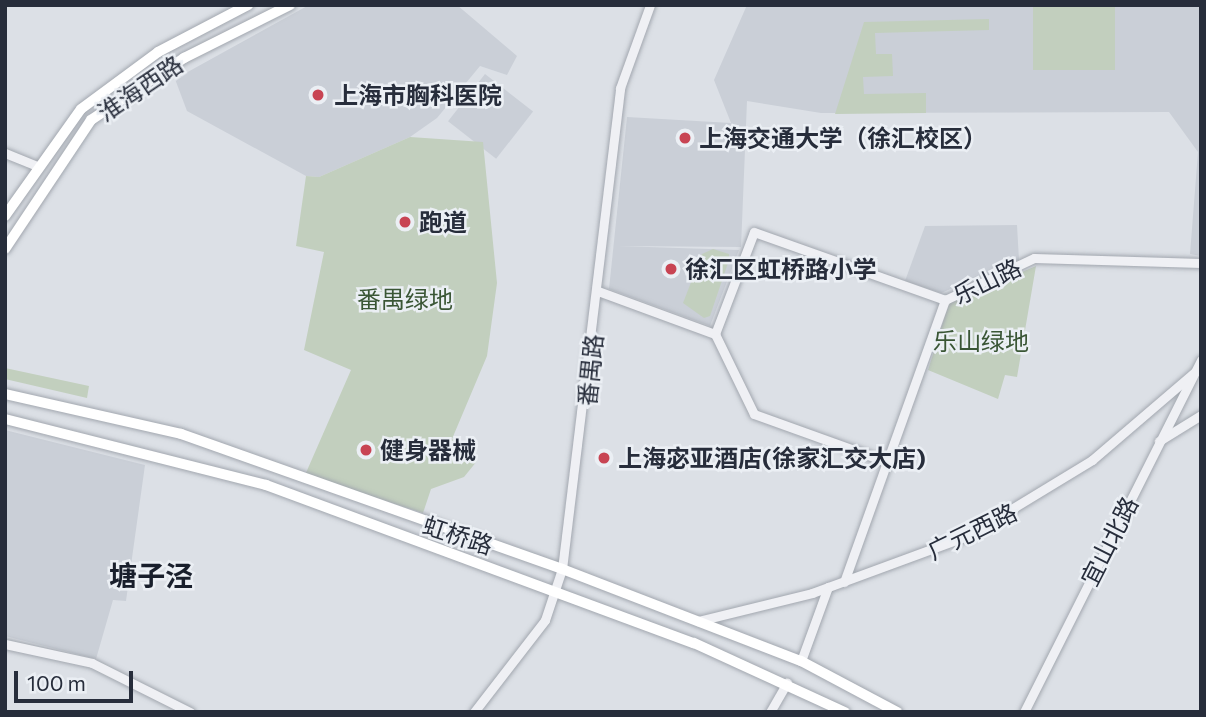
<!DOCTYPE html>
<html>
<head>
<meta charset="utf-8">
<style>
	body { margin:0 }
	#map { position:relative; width:1206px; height:717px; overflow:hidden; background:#dce0e6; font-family:Commissioner,"Noto Sans SC",sans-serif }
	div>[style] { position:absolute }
	.built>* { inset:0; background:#cacfd7; transform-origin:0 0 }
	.green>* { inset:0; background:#c2cfbe; transform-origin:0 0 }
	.roads { filter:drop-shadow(0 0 2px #a2a7af) drop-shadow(0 0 2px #a2a7af) }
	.minor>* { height:9px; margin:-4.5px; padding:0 4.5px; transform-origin:4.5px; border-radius:4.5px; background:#eff0f4 }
	.major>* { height:10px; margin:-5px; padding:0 5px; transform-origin:5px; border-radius:5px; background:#fff }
	.dots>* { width:19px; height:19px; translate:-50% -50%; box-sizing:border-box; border:4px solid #ebeff4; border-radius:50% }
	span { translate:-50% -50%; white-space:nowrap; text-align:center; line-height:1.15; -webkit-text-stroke:5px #ebeff4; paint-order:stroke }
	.street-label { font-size:24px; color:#272d3b }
	.poi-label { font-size:24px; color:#272d3b; font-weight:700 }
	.left { translate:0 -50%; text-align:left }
	.park-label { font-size:24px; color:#3a5635 }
	.quarter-label { font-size:28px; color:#191f2c; font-weight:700 }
	.frame { position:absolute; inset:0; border:7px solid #272d3b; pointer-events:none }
	.scale { position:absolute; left:14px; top:671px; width:119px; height:32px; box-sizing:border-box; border:4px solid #272d3b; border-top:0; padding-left:9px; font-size:21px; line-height:24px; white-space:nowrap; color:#272d3b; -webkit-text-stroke:5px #ebeff4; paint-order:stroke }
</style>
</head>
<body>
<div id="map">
	<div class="built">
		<div style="clip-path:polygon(309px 5px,457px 5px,517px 56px,507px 75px,480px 66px,437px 118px,410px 137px,319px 177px,306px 176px,187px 111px,175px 79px)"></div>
		<div style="clip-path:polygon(747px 5px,1201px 5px,1201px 256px,1190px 254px,1198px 152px,1169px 112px,821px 113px,747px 101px,741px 247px,618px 246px,739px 250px,710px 326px,609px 289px,627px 117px,731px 123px,714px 80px)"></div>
		<div style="left:485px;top:74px;width:61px;height:60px;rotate:38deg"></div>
		<div style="clip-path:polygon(1017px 225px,1019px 260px,941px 293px,905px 281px,925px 226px)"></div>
		<div style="clip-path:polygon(5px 430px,145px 465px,126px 601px,113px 600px,96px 659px,5px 636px)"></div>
	</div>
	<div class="green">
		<div style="left:1033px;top:5px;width:82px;height:65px"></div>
		<div style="clip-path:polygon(989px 19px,989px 30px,875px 33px,876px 54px,892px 54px,893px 76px,863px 77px,864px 94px,926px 93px,926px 113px,835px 114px,864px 22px)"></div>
		<div style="clip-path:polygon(410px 137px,483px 142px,497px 283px,487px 356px,452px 439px,477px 461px,464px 477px,431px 489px,423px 513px,305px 475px,351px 370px,304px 350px,324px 252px,296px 246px,306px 176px,319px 177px)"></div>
		<div style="clip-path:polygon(713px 249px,729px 254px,729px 260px,710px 316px,704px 318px,683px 303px,702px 254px)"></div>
		<div style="clip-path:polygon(1036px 266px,1017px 377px,1005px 375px,998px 399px,928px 370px,949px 303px)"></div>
		<div style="clip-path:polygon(5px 368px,89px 386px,87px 398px,5px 379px)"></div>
	</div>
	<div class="roads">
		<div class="minor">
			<div style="left:5px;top:153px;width:35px;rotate:22deg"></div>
			<div style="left:598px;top:291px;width:125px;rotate:20.2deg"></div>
			<div style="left:715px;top:334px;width:89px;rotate:64deg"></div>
			<div style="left:754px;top:414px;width:141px;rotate:19.8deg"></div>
			<div style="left:715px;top:334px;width:109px;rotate:-69.1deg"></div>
			<div style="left:754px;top:232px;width:203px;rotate:19.6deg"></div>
			<div style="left:1159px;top:441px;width:49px;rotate:-31.8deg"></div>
			<div style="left:844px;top:582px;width:300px;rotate:-70.3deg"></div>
			<div style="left:945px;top:300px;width:98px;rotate:-25.3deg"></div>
			<div style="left:1034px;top:258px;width:167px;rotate:1.7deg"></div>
			<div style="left:698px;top:621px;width:117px;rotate:-13.8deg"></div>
			<div style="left:812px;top:593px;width:165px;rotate:-20.2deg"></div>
			<div style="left:967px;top:536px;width:146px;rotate:-31.3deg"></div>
			<div style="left:1092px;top:460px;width:137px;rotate:-40.6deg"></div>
			<div style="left:5px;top:644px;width:89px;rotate:12.3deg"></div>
			<div style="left:92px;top:663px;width:110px;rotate:26.6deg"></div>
			<div style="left:801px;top:661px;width:79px;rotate:-70deg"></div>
			<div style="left:474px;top:712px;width:116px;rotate:-52.3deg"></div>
			<div style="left:545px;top:620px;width:54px;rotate:-71.6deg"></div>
			<div style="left:562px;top:569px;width:484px;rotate:-83.1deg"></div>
			<div style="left:620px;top:88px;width:88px;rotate:-70.1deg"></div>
			<div style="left:770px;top:712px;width:34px;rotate:-60deg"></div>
			<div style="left:1024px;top:712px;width:394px;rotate:-63.3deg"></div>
		</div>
		<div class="major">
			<div style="left:5px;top:216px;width:131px;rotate:-54.6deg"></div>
			<div style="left:81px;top:109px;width:96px;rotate:-36.5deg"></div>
			<div style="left:158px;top:52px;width:102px;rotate:-27.6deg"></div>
			<div style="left:5px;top:249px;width:155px;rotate:-56.3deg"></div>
			<div style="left:91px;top:120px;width:112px;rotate:-33.7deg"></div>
			<div style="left:184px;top:58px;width:119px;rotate:-26.6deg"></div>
			<div style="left:5px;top:394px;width:180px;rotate:12.8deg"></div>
			<div style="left:181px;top:434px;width:404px;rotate:19.5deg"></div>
			<div style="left:562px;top:569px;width:256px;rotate:21.1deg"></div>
			<div style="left:801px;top:661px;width:109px;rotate:28deg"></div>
			<div style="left:5px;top:419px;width:269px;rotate:14.2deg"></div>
			<div style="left:266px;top:485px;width:456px;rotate:20.3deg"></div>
			<div style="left:694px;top:643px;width:166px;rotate:24.6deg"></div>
		</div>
	</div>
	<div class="dots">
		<div style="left:318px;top:95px;background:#c84453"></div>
		<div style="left:685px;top:138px;background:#c84453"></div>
		<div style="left:405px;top:222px;background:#c84453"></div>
		<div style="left:671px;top:269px;background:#c84453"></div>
		<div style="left:366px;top:450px;background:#c84453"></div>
		<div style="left:604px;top:458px;background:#c84453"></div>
	</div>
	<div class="street-label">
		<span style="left:140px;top:88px;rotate:-34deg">淮海西路</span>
		<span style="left:987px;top:281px;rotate:-26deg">乐山路</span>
		<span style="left:590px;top:370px;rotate:-84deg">番禺路</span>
		<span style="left:972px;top:531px;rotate:-26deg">广元西路</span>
		<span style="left:458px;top:535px;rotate:18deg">虹桥路</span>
		<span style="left:1109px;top:541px;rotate:-63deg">宜山北路</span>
	</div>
	<div class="poi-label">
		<span class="left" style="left:334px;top:95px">上海市胸科医院</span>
		<span class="left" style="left:699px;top:138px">上海交通大学（徐汇校区）</span>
		<span class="left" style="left:419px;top:222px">跑道</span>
		<span class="left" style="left:685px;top:269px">徐汇区虹桥路小学</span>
		<span class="left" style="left:380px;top:450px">健身器械</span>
		<span class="left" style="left:618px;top:458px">上海宓亚酒店(徐家汇交大店)</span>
	</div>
	<div class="park-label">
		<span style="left:405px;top:299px">番禺绿地</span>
		<span style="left:981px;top:341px">乐山绿地</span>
	</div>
	<div class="quarter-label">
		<span style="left:151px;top:575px">塘子泾</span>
	</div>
	<div class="frame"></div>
	<div class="scale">100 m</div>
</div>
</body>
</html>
